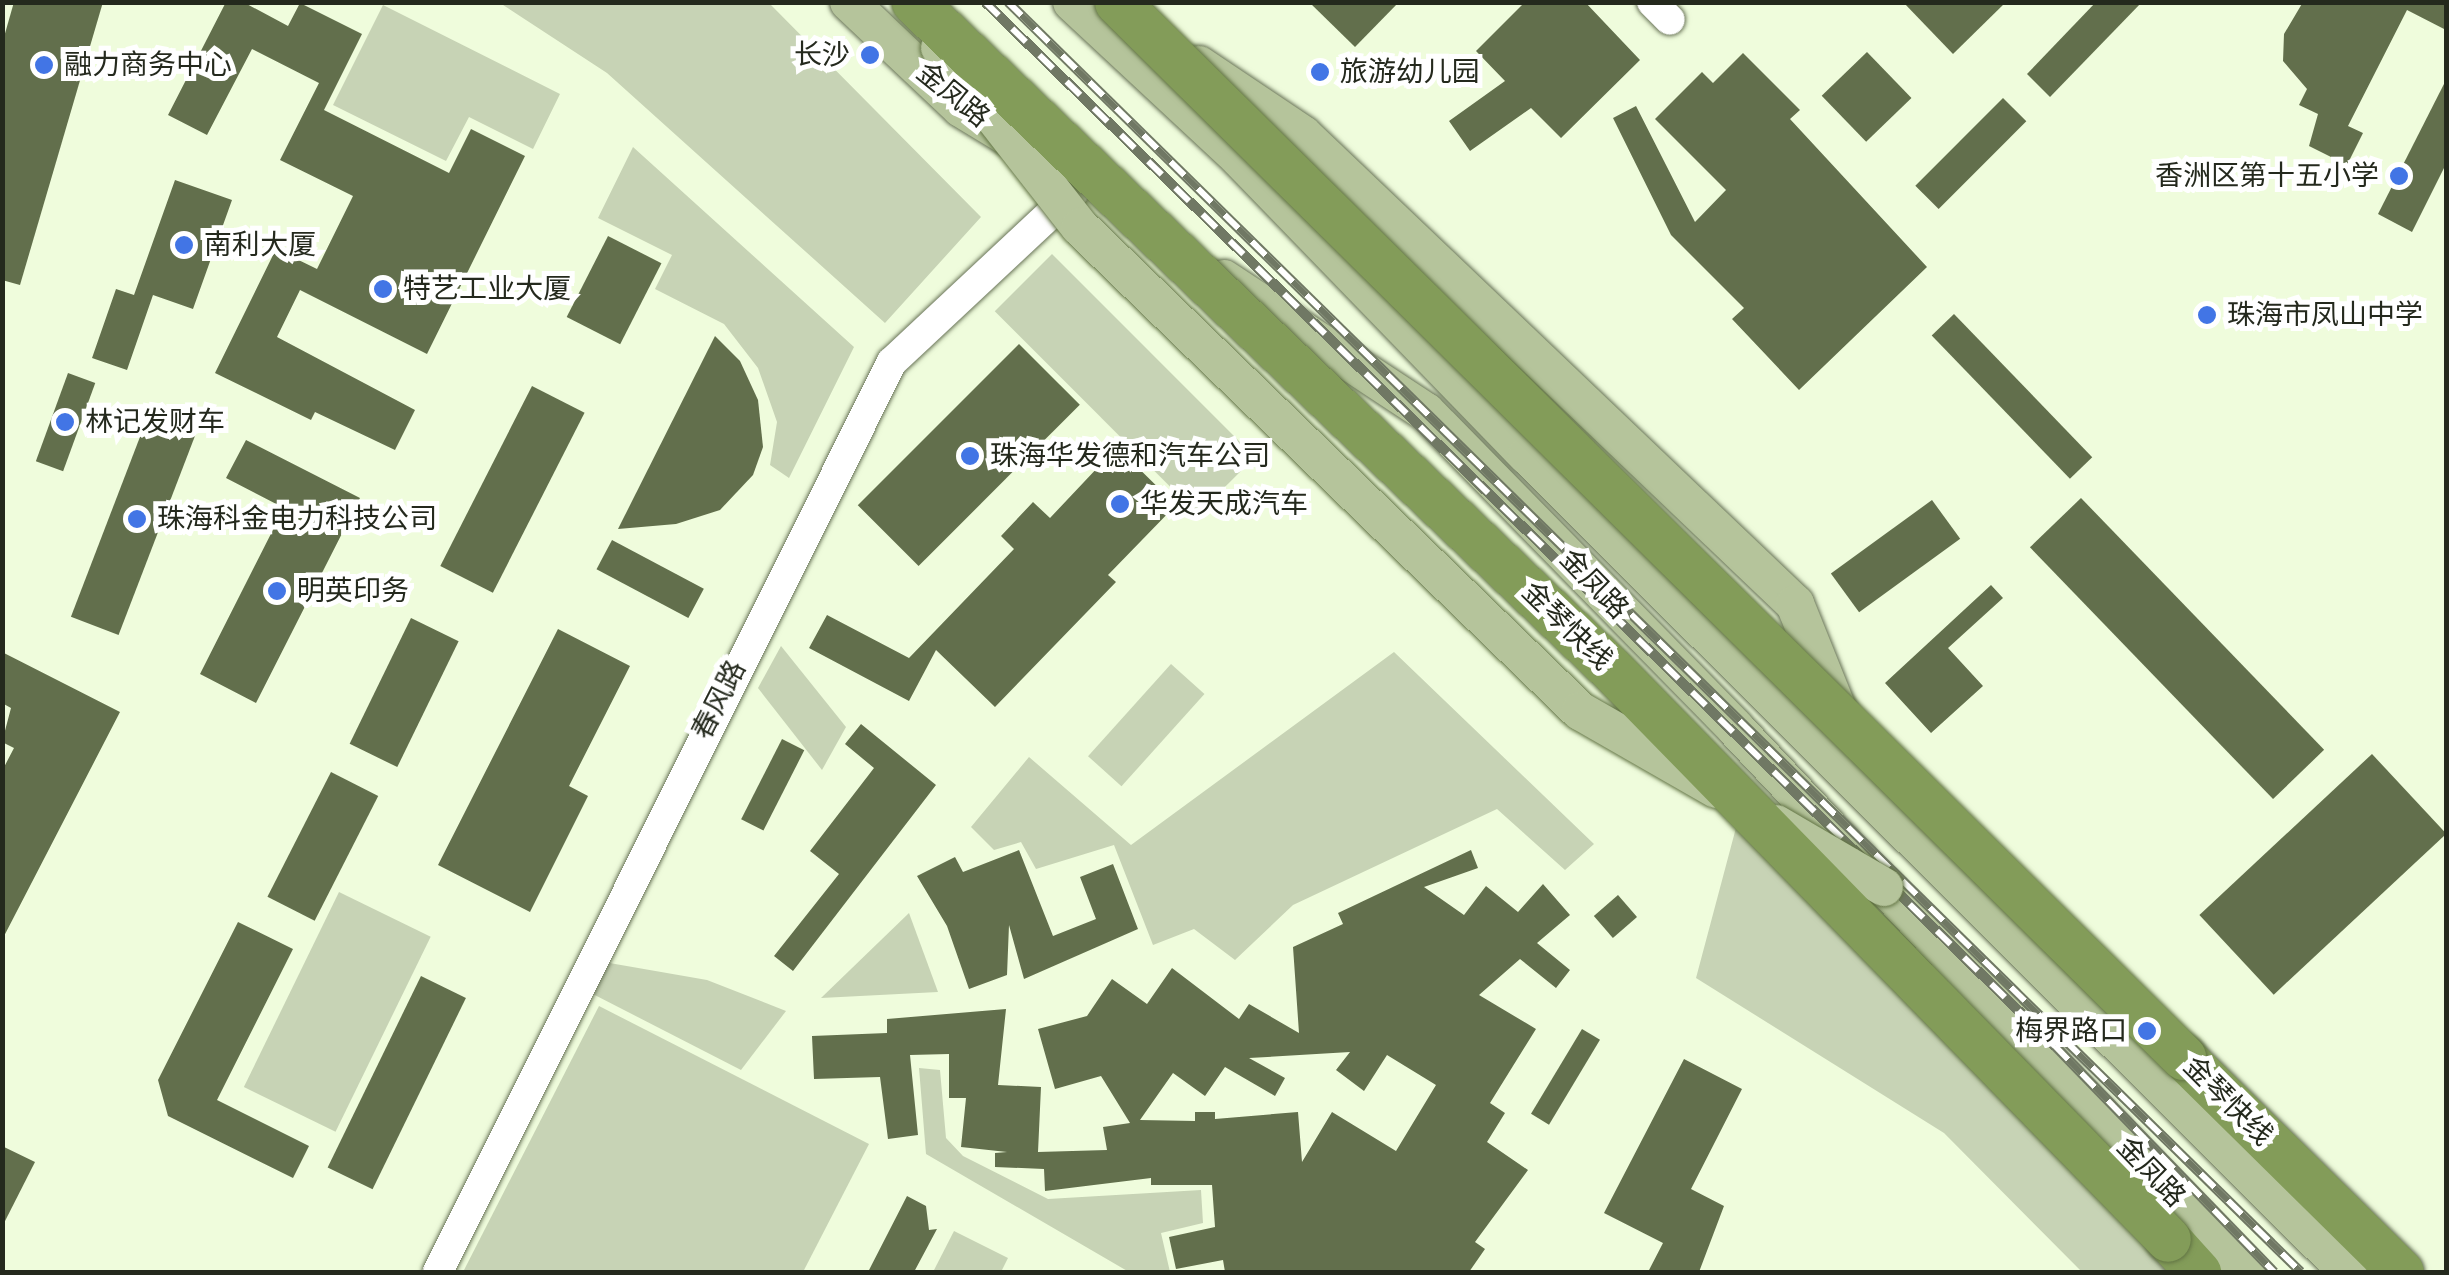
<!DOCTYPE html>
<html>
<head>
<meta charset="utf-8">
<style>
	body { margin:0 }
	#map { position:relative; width:2449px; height:1275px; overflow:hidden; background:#effcdc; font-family:"Times New Roman","Noto Sans SC",serif }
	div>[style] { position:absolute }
	.green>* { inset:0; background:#c7d3b5; transform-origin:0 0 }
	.building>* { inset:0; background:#626f4c; transform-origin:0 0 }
	.roads { filter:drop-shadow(0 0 2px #687357) drop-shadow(0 0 2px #687357) }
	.minor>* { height:30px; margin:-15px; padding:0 15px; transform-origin:15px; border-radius:15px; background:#fff }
	.major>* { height:38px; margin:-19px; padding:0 19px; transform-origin:19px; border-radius:19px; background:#b5c49b }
	.highway>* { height:45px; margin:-22.5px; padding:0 22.5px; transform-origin:22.5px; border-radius:22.5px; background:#839c59 }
	.rail>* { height:10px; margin-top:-5px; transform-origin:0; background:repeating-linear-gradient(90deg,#fff 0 19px,#707864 0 38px); box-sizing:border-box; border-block:2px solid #707864 }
	.bridges { filter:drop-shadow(0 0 2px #627444) drop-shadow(0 0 2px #627444) }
	.major-bridge>* { height:38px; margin:-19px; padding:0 19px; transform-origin:19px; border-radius:19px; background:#b5c49b }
	.highway-bridge>* { height:45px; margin:-22.5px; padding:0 22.5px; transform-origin:22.5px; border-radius:22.5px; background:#839c59 }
	.dots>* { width:28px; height:28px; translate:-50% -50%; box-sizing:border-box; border:5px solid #fff; border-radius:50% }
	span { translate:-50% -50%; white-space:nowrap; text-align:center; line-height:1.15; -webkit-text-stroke:10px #fff; paint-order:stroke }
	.poi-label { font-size:28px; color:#24291d }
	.right { translate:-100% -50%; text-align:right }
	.left { translate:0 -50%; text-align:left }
	.street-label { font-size:28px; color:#24291d }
	.frame { position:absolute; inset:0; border:5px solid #24291d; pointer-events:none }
</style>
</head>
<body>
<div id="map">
	<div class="green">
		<div style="clip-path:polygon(500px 3px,769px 3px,981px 217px,885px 323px,607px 73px)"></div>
		<div style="clip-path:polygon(383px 5px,560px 94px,533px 149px,469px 117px,446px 161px,333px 105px)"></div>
		<div style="clip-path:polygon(633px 147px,854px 347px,789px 478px,770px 465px,777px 422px,758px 368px,724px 324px,655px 289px,672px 255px,598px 218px)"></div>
		<div style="left:1052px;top:254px;width:287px;height:81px;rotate:45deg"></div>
		<div style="clip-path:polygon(781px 646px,846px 727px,822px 770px,758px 688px)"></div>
		<div style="clip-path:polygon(1394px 652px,1594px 844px,1565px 870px,1497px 809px,1293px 905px,1235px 960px,1194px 929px,1153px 945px,1114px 845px,1036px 869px,1021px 842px,994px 850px,971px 827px,1029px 757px,1131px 845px)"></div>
		<div style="left:1171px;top:664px;width:45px;height:124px;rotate:42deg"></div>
		<div style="clip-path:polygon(1737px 824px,2174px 1272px,2082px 1272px,1944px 1133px,1696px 978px)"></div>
		<div style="left:339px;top:892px;width:102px;height:217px;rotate:26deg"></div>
		<div style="clip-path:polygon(909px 913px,938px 992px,821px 998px)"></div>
		<div style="clip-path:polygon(598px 961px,707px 980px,786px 1011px,741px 1070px,585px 990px)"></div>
		<div style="clip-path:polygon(599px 1006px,869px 1144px,803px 1272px,463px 1272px)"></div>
		<div style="clip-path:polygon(919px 1068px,940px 1070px,946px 1138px,963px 1156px,1048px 1199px,1201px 1190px,1203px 1223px,1161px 1233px,1170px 1272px,1129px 1272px,926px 1154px)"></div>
		<div style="clip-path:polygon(954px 1231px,1008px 1258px,1001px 1272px,933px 1272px)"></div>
	</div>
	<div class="building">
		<div style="clip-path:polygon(14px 2px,103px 2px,20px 285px,2px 280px,2px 44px)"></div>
		<div style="clip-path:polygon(226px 2px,243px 2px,288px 26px,300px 3px,362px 34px,324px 110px,449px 173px,471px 129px,525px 156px,427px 354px,300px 290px,277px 337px,415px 410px,395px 450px,315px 412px,311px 420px,215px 373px,276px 249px,317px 269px,353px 196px,280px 160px,319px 83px,252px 49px,207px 135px,168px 115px)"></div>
		<div style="clip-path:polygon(1309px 2px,1399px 2px,1355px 47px)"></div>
		<div style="clip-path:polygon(1525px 2px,1585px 2px,1640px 60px,1561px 138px,1531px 108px,1470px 151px,1449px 121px,1505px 81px,1476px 51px)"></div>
		<div style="clip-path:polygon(1903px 2px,2006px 2px,1953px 54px)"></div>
		<div style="clip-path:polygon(2096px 2px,2142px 2px,2050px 97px,2027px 74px)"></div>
		<div style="clip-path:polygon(2303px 2px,2446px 2px,2446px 30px,2407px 10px,2348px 126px,2363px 133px,2347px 165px,2309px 146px,2318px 114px,2299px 105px,2307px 89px,2283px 61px,2284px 34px)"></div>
		<div style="left:1867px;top:52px;width:64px;height:63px;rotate:46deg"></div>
		<div style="clip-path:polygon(1743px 53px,1800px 110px,1790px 119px,1927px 267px,1799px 390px,1732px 319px,1744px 308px,1671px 235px,1613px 118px,1636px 106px,1695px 222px,1726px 190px,1655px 119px,1702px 72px,1713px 83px)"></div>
		<div style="clip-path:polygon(2446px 80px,2446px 164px,2412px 232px,2378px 214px)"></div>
		<div style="left:2003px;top:98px;width:33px;height:124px;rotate:45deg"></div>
		<div style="clip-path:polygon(175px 180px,232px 200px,193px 309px,153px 295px,127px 370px,92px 358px,116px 289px,134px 295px)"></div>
		<div style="left:608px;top:236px;width:60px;height:91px;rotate:27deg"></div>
		<div style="left:1954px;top:314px;width:199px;height:31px;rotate:46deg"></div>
		<div style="clip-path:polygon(715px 336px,740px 361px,758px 400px,763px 447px,753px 475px,720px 510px,676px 524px,618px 529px)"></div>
		<div style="left:1019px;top:344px;width:86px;height:228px;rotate:45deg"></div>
		<div style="left:68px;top:373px;width:29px;height:94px;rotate:20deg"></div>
		<div style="left:532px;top:386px;width:59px;height:202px;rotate:27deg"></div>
		<div style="left:153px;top:403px;width:51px;height:229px;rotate:21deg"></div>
		<div style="clip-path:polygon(246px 440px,360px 498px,256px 703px,200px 674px,284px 508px,226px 478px)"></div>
		<div style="clip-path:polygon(1117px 447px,1176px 505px,1108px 575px,1116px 582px,995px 707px,936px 650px,909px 701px,809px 648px,827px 615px,909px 658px,1014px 549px,1001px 536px,1033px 502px,1050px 518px)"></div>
		<div style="left:2081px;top:498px;width:350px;height:71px;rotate:46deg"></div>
		<div style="left:1932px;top:500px;width:48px;height:125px;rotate:54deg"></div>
		<div style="left:612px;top:540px;width:104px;height:33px;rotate:28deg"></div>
		<div style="clip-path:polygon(1991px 585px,2003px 598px,1948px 648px,1983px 686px,1931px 733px,1885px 683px)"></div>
		<div style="left:411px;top:618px;width:53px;height:140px;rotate:26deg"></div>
		<div style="clip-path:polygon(558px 629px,630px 666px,569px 786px,588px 796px,530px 912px,438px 865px)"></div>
		<div style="clip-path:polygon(2px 652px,120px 712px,2px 940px,2px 771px,14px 748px,2px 742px,11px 708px,2px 703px)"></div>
		<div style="clip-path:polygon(861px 724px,936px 785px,793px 971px,774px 956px,839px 874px,810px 851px,874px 768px,845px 744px)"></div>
		<div style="left:782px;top:739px;width:25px;height:90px;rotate:27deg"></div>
		<div style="left:2372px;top:754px;width:109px;height:236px;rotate:47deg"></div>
		<div style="left:331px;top:772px;width:53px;height:140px;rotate:27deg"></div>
		<div style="clip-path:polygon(1019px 850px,1053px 936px,1096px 919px,1080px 877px,1113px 864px,1138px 929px,1024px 979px,1009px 925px,1007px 975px,969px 989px,947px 926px,917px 876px,955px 857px,963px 872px)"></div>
		<div style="clip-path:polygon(evenodd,1471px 850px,1478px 868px,1424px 887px,1464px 915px,1486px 886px,1518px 912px,1543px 884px,1570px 915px,1537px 943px,1570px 970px,1556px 988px,1520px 959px,1479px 995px,1536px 1029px,1490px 1103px,1505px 1113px,1487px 1142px,1528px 1170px,1475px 1242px,1485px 1249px,1469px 1272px,1225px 1272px,1223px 1260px,1176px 1269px,1169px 1237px,1215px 1227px,1212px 1185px,1151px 1185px,1151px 1178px,1045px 1191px,1044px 1169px,995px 1167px,995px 1153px,1007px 1152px,961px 1147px,966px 1098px,949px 1098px,949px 1054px,910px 1055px,918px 1135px,888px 1139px,880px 1077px,814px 1079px,812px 1036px,887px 1033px,887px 1019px,1006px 1009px,998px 1085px,1041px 1087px,1038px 1152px,1107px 1150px,1103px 1127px,1130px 1123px,1101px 1076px,1055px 1089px,1038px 1029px,1087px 1016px,1112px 979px,1147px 1004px,1172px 968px,1239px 1019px,1249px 1004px,1299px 1033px,1293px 947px,1343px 924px,1338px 913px,1471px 850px,1350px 1052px,1336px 1070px,1364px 1091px,1387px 1055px,1436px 1085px,1396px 1151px,1332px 1112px,1302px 1162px,1298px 1112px,1215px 1119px,1215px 1112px,1195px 1112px,1195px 1121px,1140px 1120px,1173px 1073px,1205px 1096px,1225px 1067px,1275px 1096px,1285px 1078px,1249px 1058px,1350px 1052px)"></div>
		<div style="left:1618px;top:895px;width:29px;height:32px;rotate:49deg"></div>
		<div style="clip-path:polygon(238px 922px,293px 949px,217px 1100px,309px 1146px,293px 1178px,168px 1116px,158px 1080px)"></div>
		<div style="left:421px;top:976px;width:50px;height:213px;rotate:26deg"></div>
		<div style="left:1582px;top:1029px;width:21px;height:99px;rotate:31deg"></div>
		<div style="clip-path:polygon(1684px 1059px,1742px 1089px,1691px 1189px,1724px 1206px,1699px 1272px,1648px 1272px,1663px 1243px,1604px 1213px)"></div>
		<div style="clip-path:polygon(2px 1146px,35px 1162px,2px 1227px)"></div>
		<div style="clip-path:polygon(907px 1196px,926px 1206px,929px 1230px,937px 1229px,914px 1272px,868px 1272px)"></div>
	</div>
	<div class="roads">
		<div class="minor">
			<div style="left:1652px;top:2px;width:25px;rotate:45deg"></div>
			<div style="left:438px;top:1272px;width:1017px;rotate:-63.49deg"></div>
			<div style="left:892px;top:362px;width:250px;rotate:-43.1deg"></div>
		</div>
		<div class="major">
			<div style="left:849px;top:2px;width:154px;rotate:43.4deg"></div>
			<div style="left:961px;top:108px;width:54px;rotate:31.3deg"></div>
			<div style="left:1072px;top:2px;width:229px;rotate:43deg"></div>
			<div style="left:1239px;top:158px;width:414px;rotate:45.9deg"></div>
			<div style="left:1527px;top:455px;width:1158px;rotate:44.86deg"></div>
			<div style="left:1199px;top:65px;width:125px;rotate:33.9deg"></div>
			<div style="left:1303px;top:135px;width:680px;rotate:43.63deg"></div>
			<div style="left:1795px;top:604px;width:115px;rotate:68.1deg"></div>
			<div style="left:1224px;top:279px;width:242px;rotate:33.4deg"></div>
			<div style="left:1426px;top:412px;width:443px;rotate:45.6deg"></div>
			<div style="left:1736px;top:729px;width:746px;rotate:46.74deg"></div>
		</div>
		<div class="highway">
			<div style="left:2183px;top:1057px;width:306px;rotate:44.6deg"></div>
			<div style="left:2168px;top:1239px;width:45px;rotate:47.7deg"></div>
		</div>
	</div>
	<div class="rail">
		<div style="left:985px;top:2px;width:1495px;rotate:44.3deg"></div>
		<div style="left:2055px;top:1046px;width:315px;rotate:45.9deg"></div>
		<div style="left:1008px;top:2px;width:1812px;rotate:44.49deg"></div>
	</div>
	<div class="bridges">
		<div class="major-bridge">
			<div style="left:940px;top:48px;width:227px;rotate:52deg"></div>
			<div style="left:1080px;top:227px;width:696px;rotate:44.07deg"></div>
			<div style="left:1580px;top:711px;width:157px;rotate:29.8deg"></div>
			<div style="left:1776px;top:824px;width:125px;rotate:30.3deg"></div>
		</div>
		<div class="highway-bridge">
			<div style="left:914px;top:2px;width:963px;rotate:43.74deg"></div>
			<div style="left:1610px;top:668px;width:798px;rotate:45.66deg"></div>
			<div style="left:1117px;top:2px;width:1500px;rotate:44.7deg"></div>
		</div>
	</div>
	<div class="dots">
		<div style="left:870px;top:55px;background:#4275e5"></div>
		<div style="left:44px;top:65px;background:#4275e5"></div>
		<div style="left:1320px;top:72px;background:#4275e5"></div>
		<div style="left:2399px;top:176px;background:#4275e5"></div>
		<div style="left:184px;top:245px;background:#4275e5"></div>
		<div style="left:383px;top:289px;background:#4275e5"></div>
		<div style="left:2207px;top:315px;background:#4275e5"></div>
		<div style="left:65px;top:422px;background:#4275e5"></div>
		<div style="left:970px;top:456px;background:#4275e5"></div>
		<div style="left:1120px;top:504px;background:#4275e5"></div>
		<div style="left:137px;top:519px;background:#4275e5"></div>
		<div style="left:277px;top:591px;background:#4275e5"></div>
		<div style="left:2147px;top:1031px;background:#4275e5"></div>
	</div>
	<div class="poi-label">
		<span class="right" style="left:850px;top:55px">长沙</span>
		<span class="left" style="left:64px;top:65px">融力商务中心</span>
		<span class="left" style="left:1340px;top:72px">旅游幼儿园</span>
		<span class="right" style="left:2379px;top:176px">香洲区第十五小学</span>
		<span class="left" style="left:204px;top:245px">南利大厦</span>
		<span class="left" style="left:403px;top:289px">特艺工业大厦</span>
		<span class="left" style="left:2227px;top:315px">珠海市凤山中学</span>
		<span class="left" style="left:85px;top:422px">林记发财车</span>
		<span class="left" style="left:990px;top:456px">珠海华发德和汽车公司</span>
		<span class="left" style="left:1140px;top:504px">华发天成汽车</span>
		<span class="left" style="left:157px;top:519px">珠海科金电力科技公司</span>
		<span class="left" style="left:297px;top:591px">明英印务</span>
		<span class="right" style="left:2127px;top:1031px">梅界路口</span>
	</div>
	<div class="street-label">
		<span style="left:953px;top:95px;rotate:39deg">金凤路</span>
		<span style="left:1594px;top:584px;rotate:46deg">金凤路</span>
		<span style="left:1567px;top:626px;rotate:44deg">金琴快线</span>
		<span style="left:719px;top:700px;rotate:-63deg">春风路</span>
		<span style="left:2228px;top:1101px;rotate:45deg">金琴快线</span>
		<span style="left:2151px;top:1172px;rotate:46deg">金凤路</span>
	</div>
	<div class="frame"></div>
</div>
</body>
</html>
